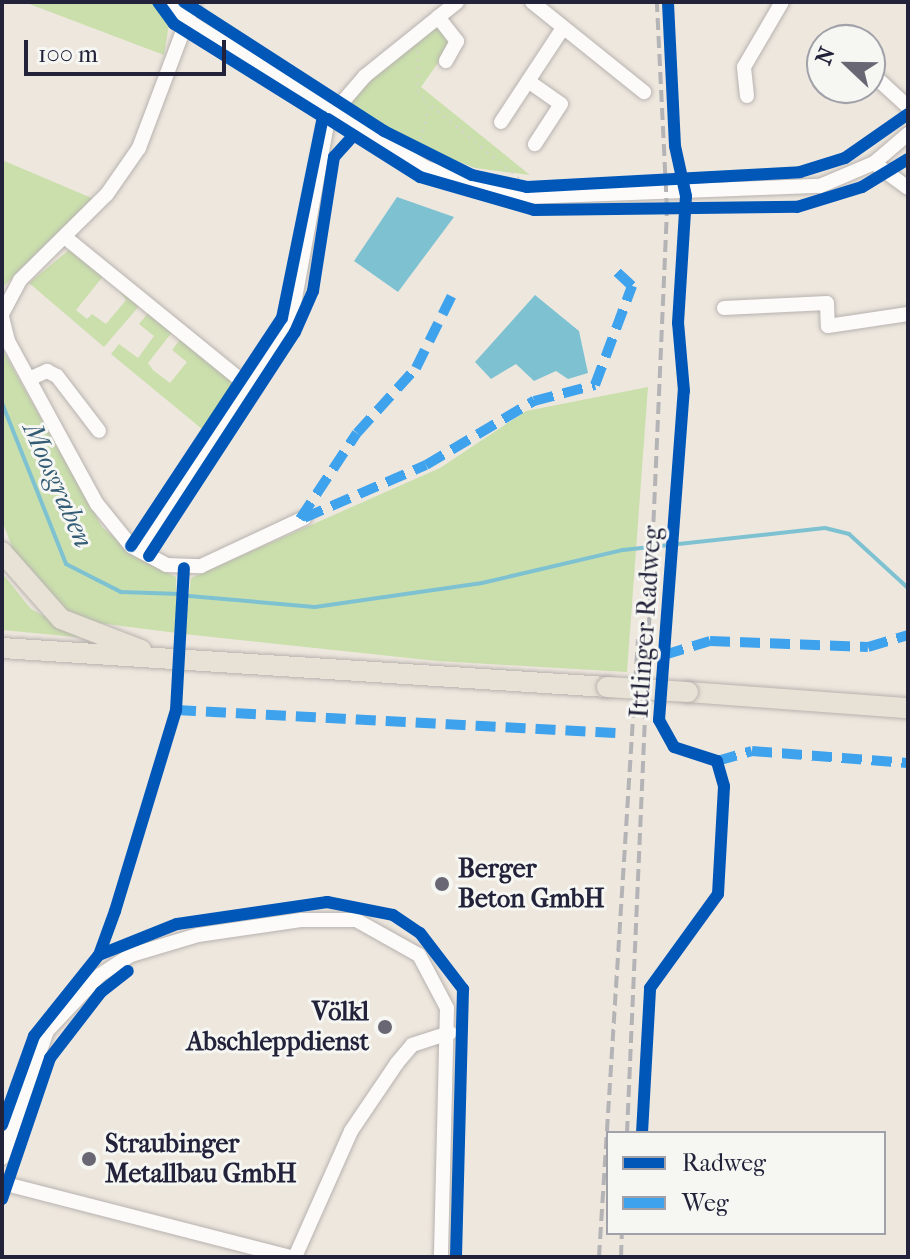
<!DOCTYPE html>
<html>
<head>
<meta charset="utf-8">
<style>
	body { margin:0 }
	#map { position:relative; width:910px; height:1259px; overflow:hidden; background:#eee7de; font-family:"IM FELL French Canon",serif }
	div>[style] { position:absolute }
	.green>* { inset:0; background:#cadfac }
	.water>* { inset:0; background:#7ec2d2 }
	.stream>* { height:4px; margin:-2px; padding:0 2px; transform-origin:2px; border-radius:2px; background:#7ec2d2 }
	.path>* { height:2px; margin-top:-1px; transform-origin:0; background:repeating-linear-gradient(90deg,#d4d3d2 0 2px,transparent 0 8px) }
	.roads { filter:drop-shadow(0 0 2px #b7b2af) drop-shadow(0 0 2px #b7b2af) }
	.minor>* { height:14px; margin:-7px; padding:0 7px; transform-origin:7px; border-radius:7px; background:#fcfbfa }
	.highway>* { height:20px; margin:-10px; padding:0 10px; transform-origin:10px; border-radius:10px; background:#e8e2d6 }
	.rail>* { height:4px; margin-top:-2px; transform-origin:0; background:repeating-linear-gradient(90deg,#b4b3b5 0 12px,transparent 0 18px) }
	.bridges { filter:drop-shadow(0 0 2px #b7b2af) drop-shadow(0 0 2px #b7b2af) }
	.highway-bridge>* { height:20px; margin:-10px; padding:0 10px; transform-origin:10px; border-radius:10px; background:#e8e2d6 }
	.quiet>* { height:10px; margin-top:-5px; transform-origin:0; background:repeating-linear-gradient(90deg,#3ea2ec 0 20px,transparent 0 30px) }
	.cycleway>* { height:12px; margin:-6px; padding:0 6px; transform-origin:6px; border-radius:6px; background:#0057b8 }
	.dots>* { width:22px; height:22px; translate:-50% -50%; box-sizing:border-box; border:4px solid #f6f6f2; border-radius:50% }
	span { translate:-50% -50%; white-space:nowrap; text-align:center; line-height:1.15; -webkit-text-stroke:6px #f6f6f2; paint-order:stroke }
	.street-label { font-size:26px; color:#22223b }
	.poi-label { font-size:26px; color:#22223b; font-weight:700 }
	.left { translate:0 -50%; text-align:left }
	.right { translate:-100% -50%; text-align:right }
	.water-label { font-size:28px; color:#345c75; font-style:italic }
	.frame { position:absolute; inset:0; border:4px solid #22223b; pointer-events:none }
	.legend { position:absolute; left:606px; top:1131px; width:280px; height:104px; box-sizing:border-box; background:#f6f6f2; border:2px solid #a1a1a9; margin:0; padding:10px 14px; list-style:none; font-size:24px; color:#22223b }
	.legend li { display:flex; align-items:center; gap:16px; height:40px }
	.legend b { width:40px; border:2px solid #a1a1a9 }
	.north { position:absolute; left:806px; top:24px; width:80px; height:80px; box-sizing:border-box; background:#f6f6f2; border:2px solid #a1a1a9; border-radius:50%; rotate:292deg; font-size:22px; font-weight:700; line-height:32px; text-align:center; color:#22223b }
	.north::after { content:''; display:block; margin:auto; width:28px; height:36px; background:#696774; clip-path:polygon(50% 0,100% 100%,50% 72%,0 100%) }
	.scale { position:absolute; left:24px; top:40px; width:202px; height:36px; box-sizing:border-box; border:4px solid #22223b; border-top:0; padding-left:10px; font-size:24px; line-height:28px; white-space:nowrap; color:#22223b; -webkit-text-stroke:6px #f6f6f2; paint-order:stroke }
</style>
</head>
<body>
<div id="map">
	<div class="green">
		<div style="clip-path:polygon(24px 2px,156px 2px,169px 24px,164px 55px)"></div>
		<div style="clip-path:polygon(439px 21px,454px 40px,421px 87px,530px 175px,475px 168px,423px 148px,344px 102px)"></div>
		<div style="clip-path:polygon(2px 160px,94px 199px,2px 288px)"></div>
		<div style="clip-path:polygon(69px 250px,104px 275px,76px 310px,87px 319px,92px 314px,106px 324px,126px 300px,114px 283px,140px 305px,104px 347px,29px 283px)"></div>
		<div style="clip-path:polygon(149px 312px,173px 331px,148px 363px,153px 370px,170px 383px,187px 362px,172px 350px,181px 338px,234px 382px,202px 429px,111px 354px,119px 344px,138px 358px,154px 336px,139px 324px)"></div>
		<div style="clip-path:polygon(2px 349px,102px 527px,141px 560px,176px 577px,177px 633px,82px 621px,54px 604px,16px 558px,2px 520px)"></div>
		<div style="clip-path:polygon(648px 387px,627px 672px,437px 661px,184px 634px,191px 578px,440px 468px,526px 411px)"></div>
		<div style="clip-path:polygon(2px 573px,31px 609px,86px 638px,2px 630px)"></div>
	</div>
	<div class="water">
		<div style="clip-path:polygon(397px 197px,454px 217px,398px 292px,354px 261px)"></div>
		<div style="clip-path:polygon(535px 295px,579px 331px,588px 373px,568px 379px,556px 371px,534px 381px,516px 364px,491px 379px,475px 362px)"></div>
	</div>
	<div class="stream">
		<div style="left:2px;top:403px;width:173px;rotate:68.3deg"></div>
		<div style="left:66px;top:564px;width:62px;rotate:27deg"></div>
		<div style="left:121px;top:592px;width:59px;rotate:1.9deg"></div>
		<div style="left:189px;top:596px;width:126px;rotate:5deg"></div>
		<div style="left:315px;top:607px;width:169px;rotate:-8.2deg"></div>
		<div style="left:482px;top:583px;width:145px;rotate:-13.2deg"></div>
		<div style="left:623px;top:550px;width:203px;rotate:-6.2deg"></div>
		<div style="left:825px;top:528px;width:25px;rotate:14deg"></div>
		<div style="left:849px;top:534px;width:80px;rotate:42.5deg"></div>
	</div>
	<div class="path">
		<div style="left:418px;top:51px;width:39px;rotate:90deg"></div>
		<div style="left:418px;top:90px;width:13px;rotate:58deg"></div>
		<div style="left:425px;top:101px;width:124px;rotate:39.5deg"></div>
		<div style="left:418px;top:147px;width:41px;rotate:-74.6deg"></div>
	</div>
	<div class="roads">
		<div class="minor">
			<div style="left:173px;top:2px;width:21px;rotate:55deg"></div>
			<div style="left:185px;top:19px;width:283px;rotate:31.7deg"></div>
			<div style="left:426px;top:168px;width:106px;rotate:15.9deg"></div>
			<div style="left:528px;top:197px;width:292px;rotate:-2.2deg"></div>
			<div style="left:820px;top:186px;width:59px;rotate:-23.1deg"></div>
			<div style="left:874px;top:163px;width:45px;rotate:-40.5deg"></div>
			<div style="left:532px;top:2px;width:144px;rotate:38.8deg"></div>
			<div style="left:438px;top:17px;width:31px;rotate:52deg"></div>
			<div style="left:457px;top:41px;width:23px;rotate:119deg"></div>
			<div style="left:870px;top:72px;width:52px;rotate:42.6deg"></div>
			<div style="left:528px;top:81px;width:40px;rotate:34.9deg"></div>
			<div style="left:561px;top:104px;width:48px;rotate:123deg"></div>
			<div style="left:747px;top:96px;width:29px;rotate:-96deg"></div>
			<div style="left:744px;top:67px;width:75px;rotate:-59.7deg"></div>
			<div style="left:501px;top:122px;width:113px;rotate:-56.6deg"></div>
			<div style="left:874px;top:163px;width:42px;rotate:36.3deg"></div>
			<div style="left:66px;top:238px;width:235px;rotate:39.1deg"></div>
			<div style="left:724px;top:308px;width:103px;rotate:-2.8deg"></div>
			<div style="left:827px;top:303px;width:23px;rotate:88deg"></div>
			<div style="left:828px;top:326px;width:81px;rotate:-8.5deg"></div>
			<div style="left:2px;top:314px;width:38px;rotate:-62deg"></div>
			<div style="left:20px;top:280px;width:122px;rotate:-44.7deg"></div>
			<div style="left:107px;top:194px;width:56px;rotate:-55.2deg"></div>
			<div style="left:139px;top:148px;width:156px;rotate:-69.4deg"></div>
			<div style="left:2px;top:317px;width:25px;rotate:76deg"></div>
			<div style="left:8px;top:341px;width:186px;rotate:61.4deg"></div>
			<div style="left:97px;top:504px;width:54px;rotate:51deg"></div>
			<div style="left:131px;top:546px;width:40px;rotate:28deg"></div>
			<div style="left:166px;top:565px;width:35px;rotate:2deg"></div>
			<div style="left:201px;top:566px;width:114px;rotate:-25deg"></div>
			<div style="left:29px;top:379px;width:20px;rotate:-24deg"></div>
			<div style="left:47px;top:371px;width:11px;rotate:27deg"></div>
			<div style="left:57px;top:376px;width:69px;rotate:52.6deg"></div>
			<div style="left:139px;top:550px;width:280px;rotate:-56.9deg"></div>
			<div style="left:292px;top:315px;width:199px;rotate:-79.6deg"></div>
			<div style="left:328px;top:119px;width:57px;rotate:-49.3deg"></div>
			<div style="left:365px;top:76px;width:118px;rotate:-38.8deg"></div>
			<div style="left:2px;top:1158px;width:135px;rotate:-70.5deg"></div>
			<div style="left:47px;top:1031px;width:77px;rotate:-46.6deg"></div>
			<div style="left:100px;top:975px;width:37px;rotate:-33deg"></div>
			<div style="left:131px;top:955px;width:70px;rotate:-16.6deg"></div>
			<div style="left:198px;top:935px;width:104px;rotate:-8.3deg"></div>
			<div style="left:301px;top:920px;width:55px"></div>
			<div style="left:356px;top:920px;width:72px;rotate:29.1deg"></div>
			<div style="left:419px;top:955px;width:60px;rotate:62.2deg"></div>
			<div style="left:447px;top:1008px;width:249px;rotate:91.4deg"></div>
			<div style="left:2px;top:1183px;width:297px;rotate:14.4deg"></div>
			<div style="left:295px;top:1257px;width:138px;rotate:-66deg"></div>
			<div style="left:351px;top:1131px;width:82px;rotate:-55.9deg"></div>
			<div style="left:397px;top:1063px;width:23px;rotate:-50deg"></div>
			<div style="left:412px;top:1045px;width:40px;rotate:-18deg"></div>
		</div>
		<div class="highway">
			<div style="left:2px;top:552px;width:89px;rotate:48.6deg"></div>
			<div style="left:61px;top:619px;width:86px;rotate:21.2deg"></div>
			<div style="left:2px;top:648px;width:606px;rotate:3.69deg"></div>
			<div style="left:688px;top:692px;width:221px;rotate:4.2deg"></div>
		</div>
	</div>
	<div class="rail">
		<div style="left:627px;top:1133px;width:924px;rotate:-87.52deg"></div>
		<div style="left:667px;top:210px;width:208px;rotate:-92.8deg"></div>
		<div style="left:599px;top:1257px;width:619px;rotate:-86.39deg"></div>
		<div style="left:621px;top:1257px;width:24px;rotate:-88deg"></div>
	</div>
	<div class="bridges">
		<div class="highway-bridge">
			<div style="left:607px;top:687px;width:81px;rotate:3.5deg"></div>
		</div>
	</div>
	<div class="quiet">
		<div style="left:304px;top:518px;width:133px;rotate:-23.5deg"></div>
		<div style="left:426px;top:465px;width:126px;rotate:-30.7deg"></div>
		<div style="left:534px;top:401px;width:63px;rotate:-14.7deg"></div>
		<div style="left:595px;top:385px;width:106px;rotate:-69.5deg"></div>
		<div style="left:632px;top:286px;width:23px;rotate:-137deg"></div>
		<div style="left:300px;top:519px;width:103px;rotate:-56.5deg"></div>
		<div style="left:357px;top:433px;width:88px;rotate:-47.8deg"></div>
		<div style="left:416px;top:368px;width:86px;rotate:-63.7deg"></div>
		<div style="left:664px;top:655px;width:48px;rotate:-16.9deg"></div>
		<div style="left:710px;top:641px;width:158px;rotate:2.2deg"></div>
		<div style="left:868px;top:647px;width:42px;rotate:-16.7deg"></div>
		<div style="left:176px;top:710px;width:440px;rotate:3deg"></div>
		<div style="left:717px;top:761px;width:36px;rotate:-16deg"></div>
		<div style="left:752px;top:751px;width:156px;rotate:4.4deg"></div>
	</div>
	<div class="cycleway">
		<div style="left:184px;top:2px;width:238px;rotate:32.8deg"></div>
		<div style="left:384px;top:131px;width:98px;rotate:26.6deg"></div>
		<div style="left:472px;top:175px;width:56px;rotate:12.3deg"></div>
		<div style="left:527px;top:187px;width:273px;rotate:-3.1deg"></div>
		<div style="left:800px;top:172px;width:47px;rotate:-17.3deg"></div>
		<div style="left:845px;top:158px;width:77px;rotate:-34.9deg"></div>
		<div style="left:328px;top:119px;width:109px;rotate:32.2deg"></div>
		<div style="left:420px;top:177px;width:119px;rotate:16.1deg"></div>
		<div style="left:534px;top:210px;width:263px;rotate:-0.7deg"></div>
		<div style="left:797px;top:207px;width:68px;rotate:-17.1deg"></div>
		<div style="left:862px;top:187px;width:54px;rotate:-31.3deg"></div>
		<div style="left:131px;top:546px;width:273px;rotate:-56.5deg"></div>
		<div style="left:282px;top:318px;width:205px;rotate:-78.5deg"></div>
		<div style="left:323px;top:117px;width:176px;rotate:-148deg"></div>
		<div style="left:174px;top:24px;width:27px;rotate:-126deg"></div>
		<div style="left:149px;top:556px;width:267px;rotate:-56.9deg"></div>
		<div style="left:295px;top:332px;width:45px;rotate:-66.3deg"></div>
		<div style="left:313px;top:291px;width:136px;rotate:-81.1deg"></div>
		<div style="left:334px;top:157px;width:28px;rotate:-48deg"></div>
		<div style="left:99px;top:955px;width:84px;rotate:-21.7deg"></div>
		<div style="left:177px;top:924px;width:152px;rotate:-8.3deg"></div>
		<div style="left:327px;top:902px;width:67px;rotate:11.1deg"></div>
		<div style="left:393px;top:915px;width:32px;rotate:34deg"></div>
		<div style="left:420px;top:933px;width:71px;rotate:52.5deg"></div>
		<div style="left:463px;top:989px;width:268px;rotate:91.5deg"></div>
		<div style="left:2px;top:1125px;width:95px;rotate:-70.2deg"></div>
		<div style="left:34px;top:1036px;width:104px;rotate:-51.3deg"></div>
		<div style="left:99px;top:955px;width:47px;rotate:-70deg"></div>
		<div style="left:115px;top:911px;width:210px;rotate:-73.1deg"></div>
		<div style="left:176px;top:710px;width:142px;rotate:-86.8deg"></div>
		<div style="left:642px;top:1133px;width:145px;rotate:-86.8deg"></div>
		<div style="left:650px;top:988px;width:116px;rotate:-54.1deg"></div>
		<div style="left:718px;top:894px;width:108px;rotate:-86.8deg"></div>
		<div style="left:724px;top:786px;width:26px;rotate:-106deg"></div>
		<div style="left:717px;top:761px;width:45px;rotate:-162deg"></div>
		<div style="left:674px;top:747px;width:31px;rotate:-119deg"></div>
		<div style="left:659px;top:720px;width:330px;rotate:-85.7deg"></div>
		<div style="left:684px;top:391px;width:68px;rotate:-95deg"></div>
		<div style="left:678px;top:323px;width:127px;rotate:-86.4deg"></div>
		<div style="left:686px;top:196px;width:51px;rotate:-102.4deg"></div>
		<div style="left:675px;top:146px;width:144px;rotate:-92.8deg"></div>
		<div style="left:2px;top:1199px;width:149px;rotate:-71.2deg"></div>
		<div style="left:50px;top:1058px;width:83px;rotate:-52.3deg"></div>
		<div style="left:101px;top:992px;width:34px;rotate:-38deg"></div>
	</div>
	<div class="dots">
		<div style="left:442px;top:884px;background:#696774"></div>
		<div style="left:385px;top:1027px;background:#696774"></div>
		<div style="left:89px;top:1159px;background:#696774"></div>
	</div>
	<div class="street-label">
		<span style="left:646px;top:622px;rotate:-86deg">Ittlinger Radweg</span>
	</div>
	<div class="poi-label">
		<span class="left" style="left:458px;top:884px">Berger<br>Beton GmbH</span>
		<span class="right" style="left:369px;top:1027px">Völkl<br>Abschleppdienst</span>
		<span class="left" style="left:105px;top:1159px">Straubinger<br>Metallbau GmbH</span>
	</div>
	<div class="water-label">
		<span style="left:58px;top:485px;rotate:66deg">Moosgraben</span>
	</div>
	<div class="frame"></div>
	<ul class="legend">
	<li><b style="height:10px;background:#0057b8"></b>Radweg</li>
	<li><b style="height:10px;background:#3ea2ec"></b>Weg</li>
	</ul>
	<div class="north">N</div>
	<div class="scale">100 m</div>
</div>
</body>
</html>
